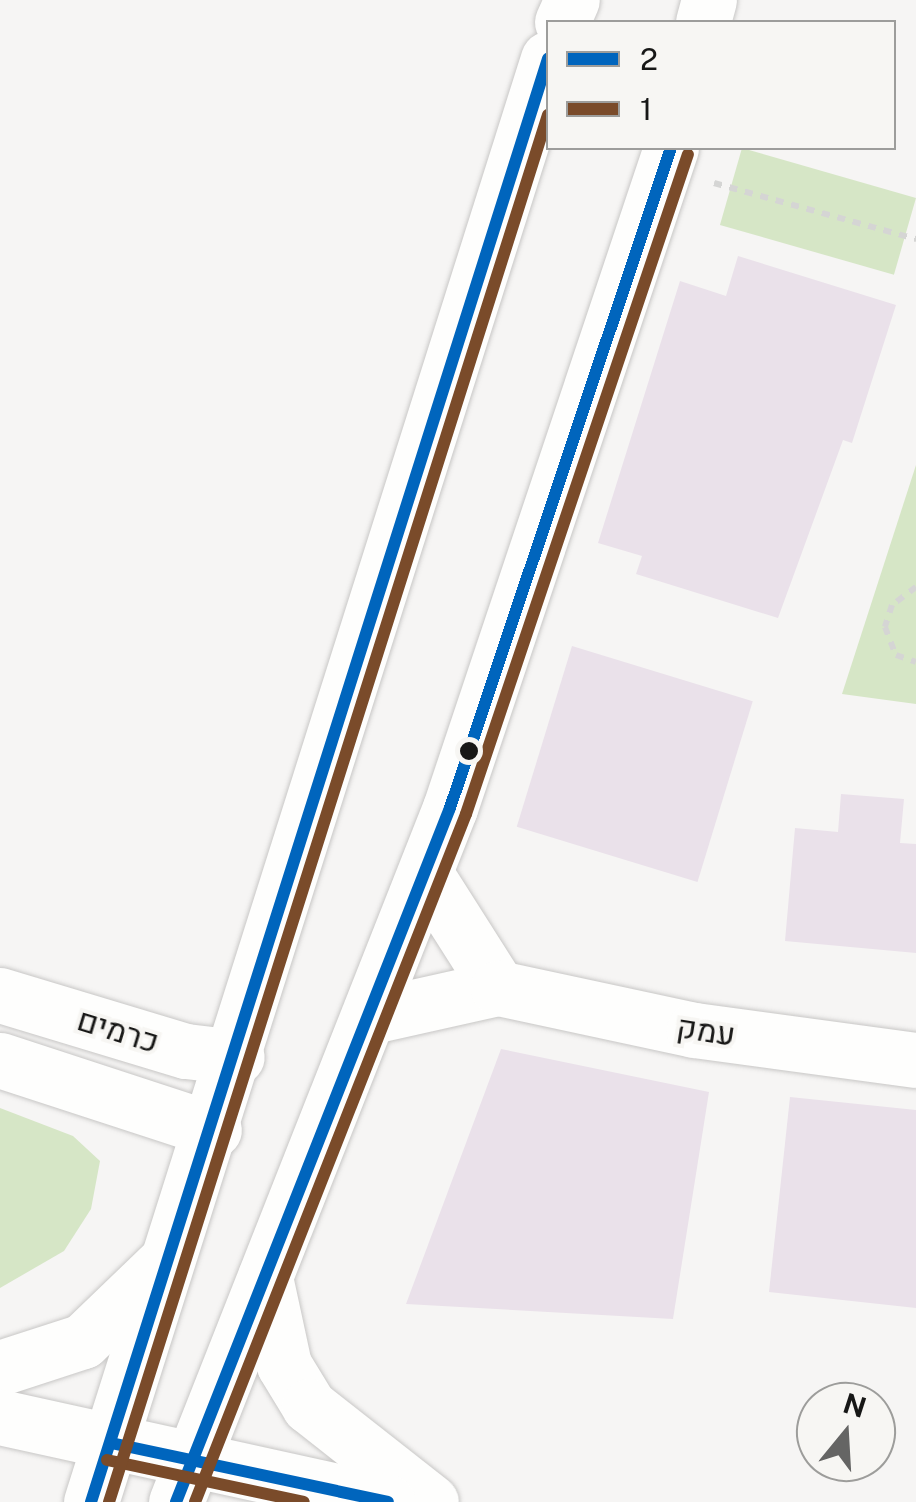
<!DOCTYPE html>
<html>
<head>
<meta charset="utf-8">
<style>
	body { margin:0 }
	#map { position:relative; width:916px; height:1502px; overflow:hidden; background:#f6f5f4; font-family:"Public Sans",Heebo,sans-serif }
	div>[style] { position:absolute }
	.green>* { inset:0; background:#d6e6c6; transform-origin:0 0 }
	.building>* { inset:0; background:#eae1ea; transform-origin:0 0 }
	.path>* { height:6px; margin-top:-3px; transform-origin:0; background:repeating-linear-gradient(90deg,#d5d5d4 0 8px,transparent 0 16px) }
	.roads { filter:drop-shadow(0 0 2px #c8c7c6) drop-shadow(0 0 2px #c8c7c6) }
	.street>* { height:55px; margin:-27.5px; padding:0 27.5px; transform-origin:27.5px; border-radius:27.5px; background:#fefefd }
	.secondary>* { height:55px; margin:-27.5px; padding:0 27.5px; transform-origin:27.5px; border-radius:27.5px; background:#fefefd }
	.bus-1>* { height:12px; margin:-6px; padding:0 6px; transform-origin:6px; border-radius:6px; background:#0065bd }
	.bus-2>* { height:12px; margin:-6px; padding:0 6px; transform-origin:6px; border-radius:6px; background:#7a4b2a }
	.dots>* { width:28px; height:28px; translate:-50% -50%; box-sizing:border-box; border:5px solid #f7f6f3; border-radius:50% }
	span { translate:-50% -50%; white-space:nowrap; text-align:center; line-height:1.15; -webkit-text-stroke:8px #f7f6f3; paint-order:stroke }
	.street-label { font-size:32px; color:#171716 }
	.legend { position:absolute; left:546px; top:20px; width:350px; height:130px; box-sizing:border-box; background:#f7f6f3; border:2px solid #9d9d9b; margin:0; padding:12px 18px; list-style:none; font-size:30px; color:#171716 }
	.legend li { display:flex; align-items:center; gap:20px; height:50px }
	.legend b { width:50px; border:2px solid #9d9d9b }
	.north { position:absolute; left:796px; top:1382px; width:100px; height:100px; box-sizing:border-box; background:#f7f6f3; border:2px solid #9d9d9b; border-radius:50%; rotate:18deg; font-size:28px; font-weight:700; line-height:40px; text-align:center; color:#171716 }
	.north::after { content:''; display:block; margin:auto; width:35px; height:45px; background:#656564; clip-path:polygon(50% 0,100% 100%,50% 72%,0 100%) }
</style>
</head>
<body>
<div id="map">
	<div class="green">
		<div style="left:742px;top:148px;width:181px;height:80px;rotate:16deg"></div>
		<div style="clip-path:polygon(916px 465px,916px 704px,842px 694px)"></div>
		<div style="clip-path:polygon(0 1108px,73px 1136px,100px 1161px,91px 1209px,64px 1251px,0 1288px)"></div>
	</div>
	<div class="building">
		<div style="clip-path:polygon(738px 256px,896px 305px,852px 443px,843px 440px,778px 618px,636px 574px,642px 556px,598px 543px,680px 281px,726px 296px)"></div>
		<div style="left:572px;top:646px;width:189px;height:189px;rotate:17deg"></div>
		<div style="clip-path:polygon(841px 794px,904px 799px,900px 843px,916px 844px,916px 953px,785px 941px,795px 828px,838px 832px)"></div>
		<div style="clip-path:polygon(501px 1049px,709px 1092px,673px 1319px,406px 1304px)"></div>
		<div style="clip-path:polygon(790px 1097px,916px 1110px,916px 1308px,769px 1292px)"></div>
	</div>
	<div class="path">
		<div style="left:714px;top:183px;width:210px;rotate:15.5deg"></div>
		<div style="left:916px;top:587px;width:30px;rotate:143deg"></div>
		<div style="left:892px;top:605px;width:23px;rotate:108deg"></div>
		<div style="left:885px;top:627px;width:30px;rotate:69deg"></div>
		<div style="left:896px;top:655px;width:21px;rotate:19deg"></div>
	</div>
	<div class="roads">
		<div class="street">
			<div style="left:425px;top:873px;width:136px;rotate:57.6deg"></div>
			<div style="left:0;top:995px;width:194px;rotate:16.8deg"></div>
			<div style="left:186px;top:1051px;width:51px;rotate:6.7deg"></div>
			<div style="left:368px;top:1017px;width:133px;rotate:-12.6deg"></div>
			<div style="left:498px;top:988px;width:200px;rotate:12.1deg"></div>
			<div style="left:694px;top:1030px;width:224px;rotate:7.7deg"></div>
			<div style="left:0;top:1060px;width:225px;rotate:18.1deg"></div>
		</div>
		<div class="secondary">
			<div style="left:562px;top:22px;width:24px;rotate:-66deg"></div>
			<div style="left:703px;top:22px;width:23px;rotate:-75deg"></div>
			<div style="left:265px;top:1277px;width:90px;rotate:77.8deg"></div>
			<div style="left:284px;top:1365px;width:48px;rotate:58.6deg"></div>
			<div style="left:309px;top:1406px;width:155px;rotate:38.2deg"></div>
			<div style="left:0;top:1368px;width:87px;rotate:-18deg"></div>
			<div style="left:83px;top:1341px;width:111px;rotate:-43.9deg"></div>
			<div style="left:0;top:1417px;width:397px;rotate:12.4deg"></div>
			<div style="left:91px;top:1502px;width:1514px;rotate:-72.43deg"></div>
			<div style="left:176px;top:1502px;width:746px;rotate:-68.46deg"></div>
			<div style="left:450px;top:808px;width:696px;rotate:-71.49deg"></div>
		</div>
	</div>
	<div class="bus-1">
		<div style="left:111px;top:1443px;width:283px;rotate:12deg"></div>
		<div style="left:91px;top:1502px;width:1514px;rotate:-72.43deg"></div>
		<div style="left:176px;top:1502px;width:746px;rotate:-68.46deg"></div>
		<div style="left:450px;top:808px;width:696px;rotate:-71.49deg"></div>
	</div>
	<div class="bus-2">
		<div style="left:107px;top:1460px;width:201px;rotate:12deg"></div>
		<div style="left:109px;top:1502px;width:1455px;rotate:-72.44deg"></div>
		<div style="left:195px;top:1502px;width:739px;rotate:-68.5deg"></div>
		<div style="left:466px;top:814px;width:696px;rotate:-71.41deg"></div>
	</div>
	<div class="dots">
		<div style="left:469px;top:751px;background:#171716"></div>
	</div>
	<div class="street-label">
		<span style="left:118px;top:1031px;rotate:17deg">כרמים</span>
		<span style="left:706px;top:1031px;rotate:9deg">עמק</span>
	</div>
	<ul class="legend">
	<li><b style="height:12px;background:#0065bd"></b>2</li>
	<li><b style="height:12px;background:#7a4b2a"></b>1</li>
	</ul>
	<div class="north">N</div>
</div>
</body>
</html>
